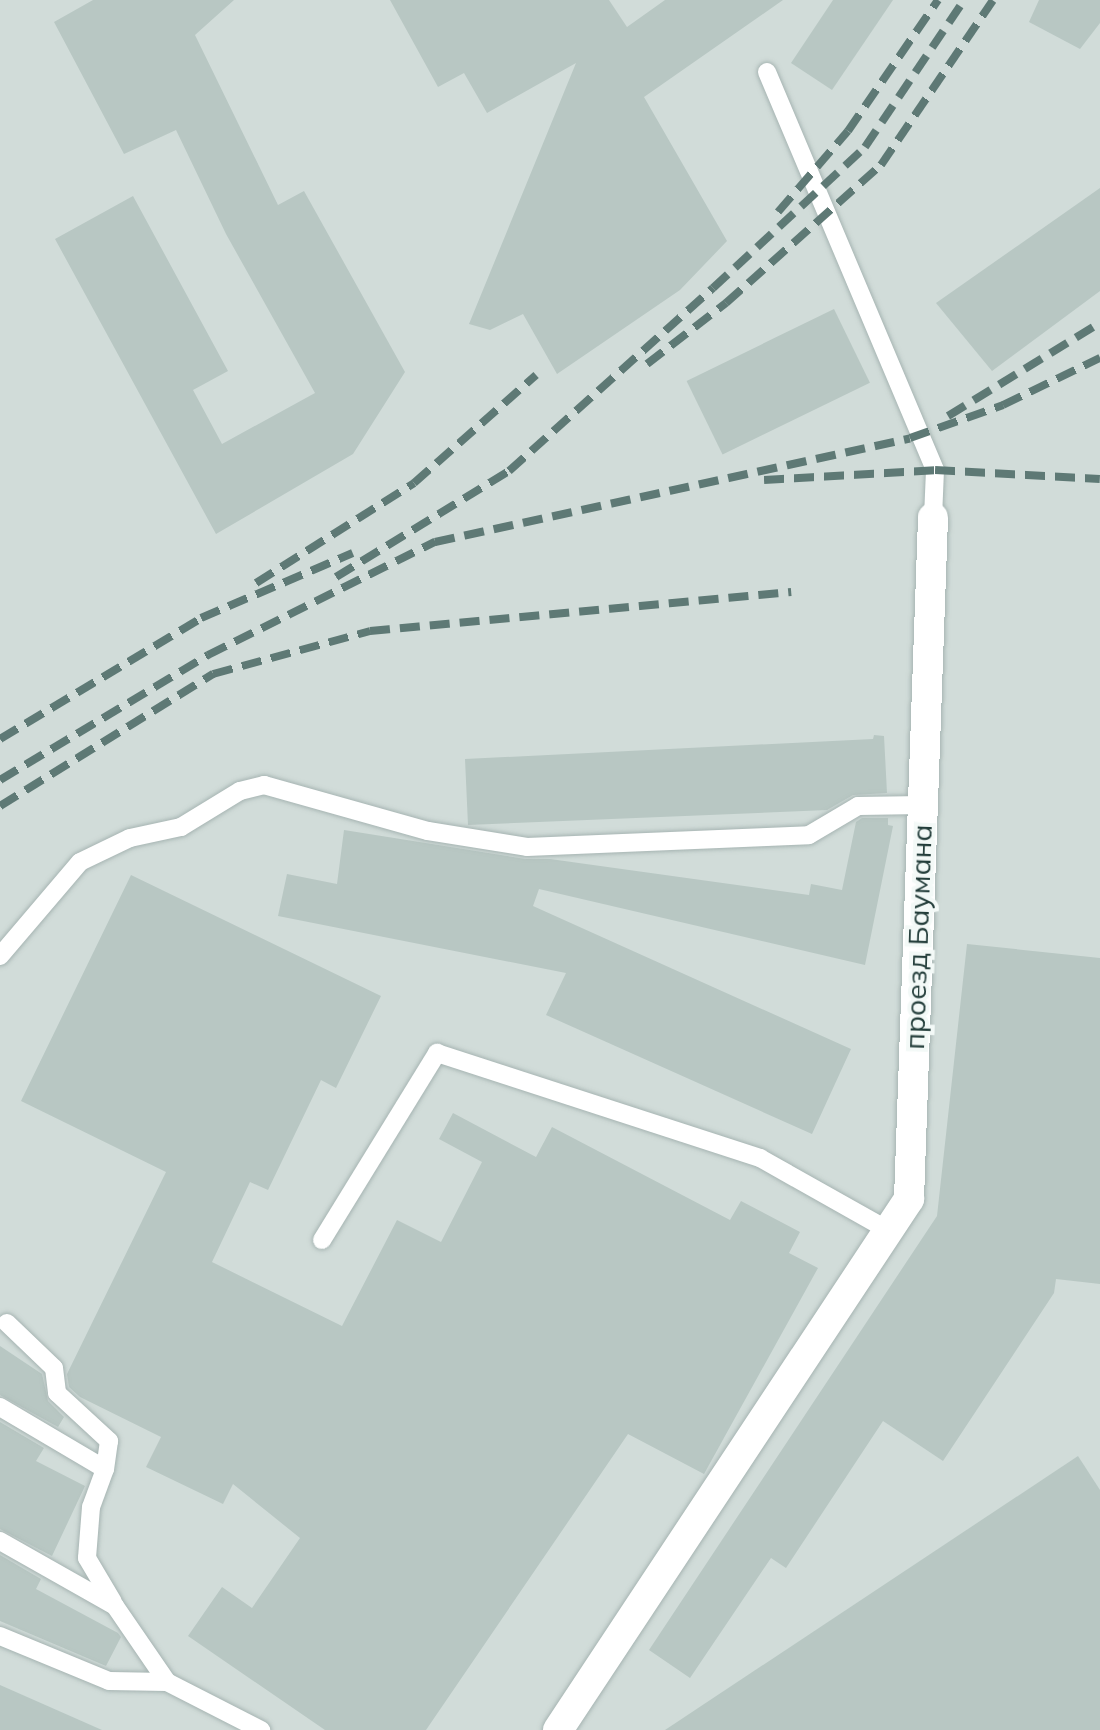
<!DOCTYPE html>
<html>
<head>
<meta charset="utf-8">
<style>
	body { margin:0 }
	#map { position:relative; width:1100px; height:1730px; overflow:hidden; background:#e3ecea; font-family:Mulish,sans-serif }
	div>[style] { position:absolute }
	.built>* { inset:0; background:#d1dcd9; transform-origin:0 0 }
	.building>* { inset:0; background:#b8c7c3; transform-origin:0 0 }
	.roads { filter:drop-shadow(0 0 2px #a6b4b2) drop-shadow(0 0 2px #a6b4b2) }
	.lane>* { height:18px; margin:-9px; padding:0 9px; transform-origin:9px; border-radius:9px; background:#fff }
	.street>* { height:30px; margin:-15px; padding:0 15px; transform-origin:15px; border-radius:15px; background:#fff }
	.rail>* { height:8px; margin-top:-4px; transform-origin:0; background:repeating-linear-gradient(90deg,#5e7975 0 20px,transparent 0 30px) }
	span { translate:-50% -50%; white-space:nowrap; text-align:center; line-height:1.15; -webkit-text-stroke:8px #f3f9f7; paint-order:stroke }
	.street-label { font-size:28px; color:#233d3a }
</style>
</head>
<body>
<div id="map">
	<div class="built">
		<div style="left:0;top:0;width:1100px;height:1730px"></div>
	</div>
	<div class="building">
		<div style="clip-path:polygon(93px 0,234px 0,195px 35px,278px 205px,304px 191px,405px 372px,353px 454px,216px 534px,55px 239px,133px 196px,228px 371px,193px 390px,222px 444px,315px 393px,226px 234px,176px 130px,124px 154px,54px 22px)"></div>
		<div style="clip-path:polygon(390px 0,609px 0,627px 27px,665px 0,783px 0,644px 97px,727px 241px,680px 290px,557px 374px,523px 314px,490px 330px,469px 324px,576px 63px,487px 113px,464px 73px,438px 87px)"></div>
		<div style="clip-path:polygon(833px 0,893px 0,832px 90px,791px 63px)"></div>
		<div style="clip-path:polygon(1039px 0,1100px 0,1100px 23px,1080px 49px,1029px 22px)"></div>
		<div style="clip-path:polygon(1100px 188px,1100px 291px,992px 371px,936px 303px)"></div>
		<div style="left:834px;top:309px;width:82px;height:164px;rotate:64deg"></div>
		<div style="clip-path:polygon(874px 735px,884px 736px,887px 793px,853px 795px,827px 810px,468px 825px,465px 759px,873px 739px)"></div>
		<div style="clip-path:polygon(862px 818px,888px 818px,888px 825px,893px 826px,865px 965px,539px 889px,533px 906px,851px 1049px,812px 1134px,546px 1015px,566px 973px,278px 916px,287px 874px,337px 884px,344px 830px,525px 859px,550px 859px,809px 895px,811px 884px,842px 890px,856px 822px)"></div>
		<div style="clip-path:polygon(131px 875px,381px 996px,336px 1088px,321px 1080px,268px 1190px,250px 1182px,212px 1262px,342px 1326px,397px 1220px,441px 1242px,482px 1162px,439px 1139px,453px 1113px,536px 1157px,552px 1127px,730px 1220px,741px 1201px,800px 1232px,789px 1253px,818px 1268px,704px 1474px,628px 1434px,426px 1730px,325px 1730px,188px 1636px,222px 1587px,252px 1608px,300px 1538px,233px 1484px,223px 1504px,146px 1467px,161px 1437px,80px 1397px,69px 1387px,67px 1374px,166px 1172px,21px 1101px)"></div>
		<div style="clip-path:polygon(967px 944px,1100px 958px,1100px 1284px,1056px 1279px,1054px 1293px,943px 1461px,883px 1421px,786px 1568px,771px 1558px,690px 1678px,649px 1650px,937px 1216px)"></div>
		<div style="clip-path:polygon(0 1346px,42px 1374px,48px 1401px,64px 1417px,58px 1427px,0 1395px)"></div>
		<div style="clip-path:polygon(0 1422px,44px 1448px,36px 1461px,85px 1486px,52px 1556px,0 1529px)"></div>
		<div style="clip-path:polygon(1078px 1456px,1100px 1490px,1100px 1730px,665px 1730px)"></div>
		<div style="clip-path:polygon(0 1555px,41px 1579px,36px 1589px,118px 1633px,121px 1637px,106px 1666px,0 1621px)"></div>
		<div style="clip-path:polygon(0 1685px,102px 1730px,0 1730px)"></div>
	</div>
	<div class="roads">
		<div class="lane">
			<div style="left:767px;top:72px;width:432px;rotate:67.1deg"></div>
			<div style="left:935px;top:470px;width:47px;rotate:92.4deg"></div>
			<div style="left:0;top:956px;width:123px;rotate:-49.6deg"></div>
			<div style="left:80px;top:862px;width:55px;rotate:-25.6deg"></div>
			<div style="left:130px;top:838px;width:52px;rotate:-12.2deg"></div>
			<div style="left:181px;top:827px;width:69px;rotate:-31.4deg"></div>
			<div style="left:240px;top:791px;width:25px;rotate:-14deg"></div>
			<div style="left:264px;top:785px;width:170px;rotate:15.7deg"></div>
			<div style="left:428px;top:831px;width:100px;rotate:9.2deg"></div>
			<div style="left:527px;top:847px;width:282px;rotate:-2.4deg"></div>
			<div style="left:809px;top:835px;width:57px;rotate:-30.6deg"></div>
			<div style="left:858px;top:806px;width:65px;rotate:-0.9deg"></div>
			<div style="left:322px;top:1240px;width:220px;rotate:-58.4deg"></div>
			<div style="left:437px;top:1053px;width:340px;rotate:18deg"></div>
			<div style="left:760px;top:1158px;width:147px;rotate:29.4deg"></div>
			<div style="left:7px;top:1323px;width:65px;rotate:43.8deg"></div>
			<div style="left:54px;top:1368px;width:25px;rotate:83deg"></div>
			<div style="left:57px;top:1393px;width:71px;rotate:42.7deg"></div>
			<div style="left:109px;top:1441px;width:28px;rotate:98deg"></div>
			<div style="left:0;top:1407px;width:122px;rotate:30.6deg"></div>
			<div style="left:105px;top:1469px;width:40px;rotate:110.2deg"></div>
			<div style="left:91px;top:1507px;width:51px;rotate:94.5deg"></div>
			<div style="left:87px;top:1558px;width:51px;rotate:59.4deg"></div>
			<div style="left:0;top:1541px;width:132px;rotate:29.5deg"></div>
			<div style="left:115px;top:1606px;width:92px;rotate:55.6deg"></div>
			<div style="left:167px;top:1682px;width:106px;rotate:27.1deg"></div>
			<div style="left:0;top:1636px;width:118px;rotate:22.4deg"></div>
			<div style="left:109px;top:1681px;width:58px;rotate:1deg"></div>
		</div>
		<div class="street">
			<div style="left:558px;top:1730px;width:637px;rotate:-56.53deg"></div>
			<div style="left:909px;top:1199px;width:682px;rotate:-87.98deg"></div>
		</div>
	</div>
	<div class="rail">
		<div style="left:778px;top:212px;width:107px;rotate:-49.2deg"></div>
		<div style="left:848px;top:131px;width:159px;rotate:-55.5deg"></div>
		<div style="left:647px;top:364px;width:100px;rotate:-37.7deg"></div>
		<div style="left:726px;top:303px;width:208px;rotate:-41.7deg"></div>
		<div style="left:881px;top:165px;width:199px;rotate:-55.8deg"></div>
		<div style="left:948px;top:416px;width:178px;rotate:-31.5deg"></div>
		<div style="left:764px;top:480px;width:171px;rotate:-3.3deg"></div>
		<div style="left:935px;top:470px;width:165px;rotate:3.1deg"></div>
		<div style="left:336px;top:577px;width:203px;rotate:-31.5deg"></div>
		<div style="left:509px;top:471px;width:274px;rotate:-41.9deg"></div>
		<div style="left:713px;top:288px;width:207px;rotate:-42.8deg"></div>
		<div style="left:865px;top:147px;width:177px;rotate:-56deg"></div>
		<div style="left:256px;top:583px;width:187px;rotate:-32.3deg"></div>
		<div style="left:414px;top:483px;width:163px;rotate:-41.5deg"></div>
		<div style="left:0;top:739px;width:235px;rotate:-31deg"></div>
		<div style="left:201px;top:618px;width:165px;rotate:-23.2deg"></div>
		<div style="left:0;top:780px;width:243px;rotate:-31deg"></div>
		<div style="left:208px;top:655px;width:254px;rotate:-26.5deg"></div>
		<div style="left:435px;top:542px;width:486px;rotate:-12.3deg"></div>
		<div style="left:910px;top:438px;width:99px;rotate:-19.5deg"></div>
		<div style="left:1003px;top:405px;width:108px;rotate:-25.9deg"></div>
		<div style="left:0;top:806px;width:251px;rotate:-31.8deg"></div>
		<div style="left:213px;top:674px;width:163px;rotate:-15.3deg"></div>
		<div style="left:370px;top:631px;width:423px;rotate:-5.3deg"></div>
	</div>
	<div class="street-label">
		<span style="left:918px;top:937px;rotate:-88deg">проезд Баумана</span>
	</div>
</div>
</body>
</html>
